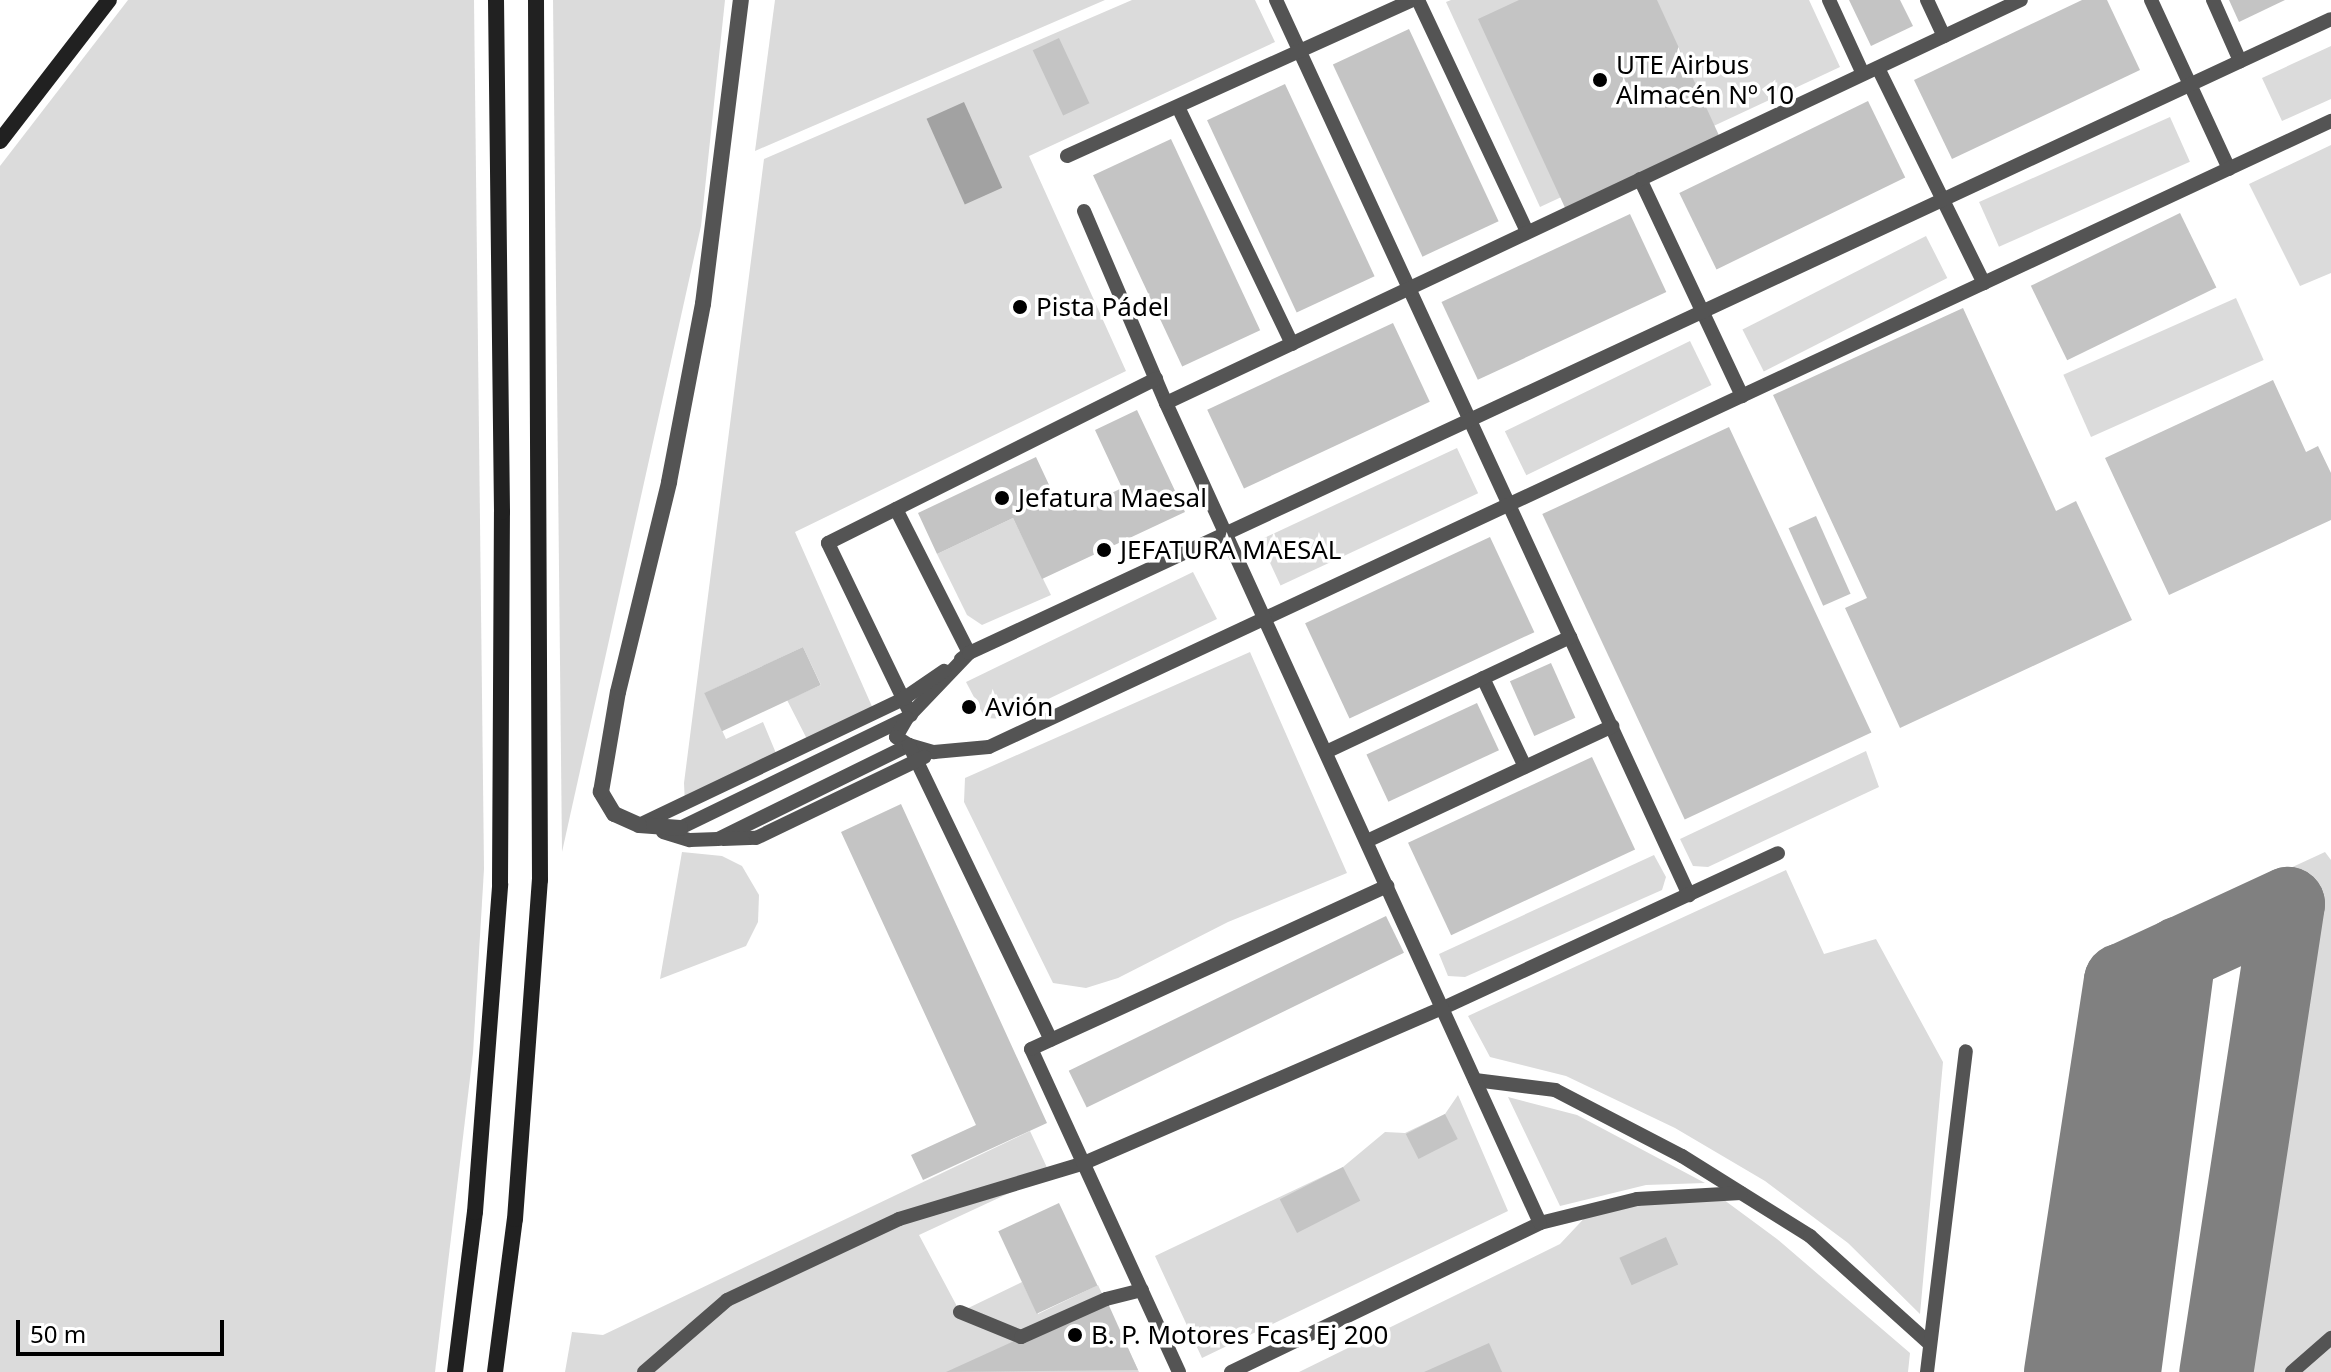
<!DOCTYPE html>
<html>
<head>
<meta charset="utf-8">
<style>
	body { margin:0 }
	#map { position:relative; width:2331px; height:1372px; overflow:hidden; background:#fff; font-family:"Noto Sans",sans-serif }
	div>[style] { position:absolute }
	.green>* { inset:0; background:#dbdbdb; transform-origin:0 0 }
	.water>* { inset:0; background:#a2a2a2; transform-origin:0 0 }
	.taxiway>* { height:74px; margin:-37px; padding:0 37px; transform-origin:37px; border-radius:37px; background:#808080 }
	.building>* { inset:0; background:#c4c4c4; transform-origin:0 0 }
	.lane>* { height:14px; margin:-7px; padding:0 7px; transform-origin:7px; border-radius:7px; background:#545454 }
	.street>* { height:16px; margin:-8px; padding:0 8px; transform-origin:8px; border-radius:8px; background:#545454 }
	.secondary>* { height:16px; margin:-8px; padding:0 8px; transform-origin:8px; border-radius:8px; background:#212121 }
	.dots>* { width:22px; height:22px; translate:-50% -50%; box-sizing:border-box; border:4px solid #fff; border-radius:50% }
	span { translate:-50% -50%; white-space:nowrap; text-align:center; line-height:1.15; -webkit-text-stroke:7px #fff; paint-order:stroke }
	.poi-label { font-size:26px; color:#000 }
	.left { translate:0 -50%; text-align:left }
	.scale { position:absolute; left:16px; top:1320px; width:208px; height:36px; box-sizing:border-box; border:4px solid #000; border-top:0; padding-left:10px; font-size:24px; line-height:28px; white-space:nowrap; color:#000; -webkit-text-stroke:6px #fff; paint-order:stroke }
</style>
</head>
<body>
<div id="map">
	<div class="green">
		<div style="clip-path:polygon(128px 0,474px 0,484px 869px,473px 1053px,435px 1372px,0 1372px,0 166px)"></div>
		<div style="clip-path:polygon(553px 0,725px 0,701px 226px,562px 852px)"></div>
		<div style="clip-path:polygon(775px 0,1105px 0,755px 151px)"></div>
		<div style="clip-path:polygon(1132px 0,1255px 0,1275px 42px,1029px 156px,1126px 371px,795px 532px,874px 711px,809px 743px,787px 700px,821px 685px,803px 647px,705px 693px,726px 739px,763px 722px,778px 758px,685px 805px,684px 783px,764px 159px)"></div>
		<div style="clip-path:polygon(1451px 0,1809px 0,1840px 67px,1540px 207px,1446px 2px)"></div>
		<div style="clip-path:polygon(2331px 46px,2331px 99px,2282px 121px,2262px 78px)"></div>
		<div style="left:2170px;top:117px;width:49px;height:209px;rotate:66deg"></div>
		<div style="clip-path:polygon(2331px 145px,2331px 273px,2300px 286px,2249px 184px)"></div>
		<div style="left:1926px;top:236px;width:47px;height:206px;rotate:63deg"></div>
		<div style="left:2236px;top:298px;width:68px;height:189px;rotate:66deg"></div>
		<div style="left:1690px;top:341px;width:49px;height:206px;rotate:64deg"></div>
		<div style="left:1457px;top:448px;width:50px;height:218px;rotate:65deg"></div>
		<div style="clip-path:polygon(1013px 518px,1051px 595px,982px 625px,967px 615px,937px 554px)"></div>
		<div style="clip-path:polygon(1193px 572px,1217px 619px,1006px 719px,985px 718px,966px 682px)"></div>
		<div style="clip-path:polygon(1250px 652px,1347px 873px,1228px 922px,1118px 978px,1086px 988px,1053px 983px,964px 802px,965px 778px)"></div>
		<div style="clip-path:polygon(1866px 751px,1879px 787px,1708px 867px,1693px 866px,1680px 839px)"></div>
		<div style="clip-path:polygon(682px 852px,722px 856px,742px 866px,759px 895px,758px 922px,746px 946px,660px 979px)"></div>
		<div style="clip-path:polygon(2325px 852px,2331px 860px,2331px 1372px,2213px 1372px,2288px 904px,2286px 870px)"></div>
		<div style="clip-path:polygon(1654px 855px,1666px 877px,1662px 890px,1465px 977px,1448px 976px,1439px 954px)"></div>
		<div style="clip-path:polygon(1786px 870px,1824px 954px,1876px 939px,1943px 1062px,1920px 1314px,1848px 1243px,1765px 1181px,1675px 1128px,1566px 1076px,1490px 1057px,1468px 1016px)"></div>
		<div style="clip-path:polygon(1458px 1095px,1508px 1211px,1202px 1358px,1155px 1256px,1343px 1167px,1385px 1132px,1405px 1133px,1445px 1114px)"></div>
		<div style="clip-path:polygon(1508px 1097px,1577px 1115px,1705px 1183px,1646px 1185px,1560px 1206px)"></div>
		<div style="clip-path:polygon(1030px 1131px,1050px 1174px,919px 1235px,960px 1312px,1022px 1282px,1038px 1314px,1098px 1285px,1139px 1372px,565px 1372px,572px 1332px,603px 1335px)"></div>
		<div style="clip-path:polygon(1716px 1194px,1777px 1239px,1910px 1353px,1908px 1372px,1299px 1372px,1560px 1244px,1592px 1210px)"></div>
	</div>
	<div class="water">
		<div style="left:964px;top:102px;width:94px;height:41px;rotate:66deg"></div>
	</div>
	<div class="taxiway">
		<div style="left:2061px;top:1372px;width:396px;rotate:-81.3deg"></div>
		<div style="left:2121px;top:981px;width:184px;rotate:-24.8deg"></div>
		<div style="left:2288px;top:904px;width:474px;rotate:98.7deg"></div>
		<div style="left:2124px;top:1372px;width:422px;rotate:-82.5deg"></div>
	</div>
	<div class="building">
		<div style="clip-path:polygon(1519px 0,1657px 0,1722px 142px,1567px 212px,1478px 19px)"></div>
		<div style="clip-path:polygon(1849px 0,1900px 0,1913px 26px,1871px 46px)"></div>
		<div style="clip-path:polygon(2082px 0,2107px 0,2140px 70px,1952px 159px,1914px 80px)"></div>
		<div style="clip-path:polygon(2229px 0,2285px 0,2239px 22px)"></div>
		<div style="left:1409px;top:29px;width:212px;height:84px;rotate:65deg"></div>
		<div style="left:1059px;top:38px;width:72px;height:29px;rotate:65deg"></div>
		<div style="left:1285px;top:84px;width:212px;height:86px;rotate:65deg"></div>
		<div style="left:1868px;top:101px;width:85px;height:210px;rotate:64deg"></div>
		<div style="left:1171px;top:139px;width:211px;height:86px;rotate:65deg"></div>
		<div style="left:2180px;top:213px;width:83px;height:166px;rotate:64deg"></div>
		<div style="left:1630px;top:214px;width:86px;height:208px;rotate:65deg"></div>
		<div style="clip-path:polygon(1963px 308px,2056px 511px,2076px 501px,2132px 620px,1900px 728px,1845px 608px,1867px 598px,1773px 395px)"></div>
		<div style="left:1393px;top:323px;width:87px;height:205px;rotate:65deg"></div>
		<div style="clip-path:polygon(2273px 380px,2306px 452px,2318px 446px,2331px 473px,2331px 520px,2169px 595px,2105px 458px)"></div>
		<div style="clip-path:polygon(1137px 410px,1185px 512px,1042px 579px,1013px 518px,937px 554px,918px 513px,1036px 457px,1058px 504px,1083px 492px,1088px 504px,1122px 488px,1095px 430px)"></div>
		<div style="left:1729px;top:427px;width:337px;height:206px;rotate:65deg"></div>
		<div style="left:1816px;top:516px;width:85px;height:30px;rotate:66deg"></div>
		<div style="left:1490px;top:537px;width:105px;height:204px;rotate:65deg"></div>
		<div style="left:803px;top:647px;width:42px;height:109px;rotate:65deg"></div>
		<div style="left:1551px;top:663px;width:60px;height:45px;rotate:66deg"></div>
		<div style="left:1477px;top:703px;width:52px;height:122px;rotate:65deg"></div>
		<div style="left:1592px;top:757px;width:102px;height:203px;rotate:65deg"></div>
		<div style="clip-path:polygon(901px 804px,1047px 1123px,923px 1180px,911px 1155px,976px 1125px,841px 832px)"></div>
		<div style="left:1386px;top:916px;width:41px;height:353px;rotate:64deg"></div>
		<div style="left:1445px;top:1114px;width:28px;height:44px;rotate:63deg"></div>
		<div style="left:1343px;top:1167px;width:38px;height:71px;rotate:63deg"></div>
		<div style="left:1059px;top:1203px;width:91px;height:67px;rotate:65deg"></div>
		<div style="left:1666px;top:1237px;width:30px;height:51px;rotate:66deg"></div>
		<div style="clip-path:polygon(1106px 1299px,1138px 1370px,946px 1372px)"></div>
		<div style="clip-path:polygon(1489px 1343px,1502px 1372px,1424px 1372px)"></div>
	</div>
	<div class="lane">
		<div style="left:1276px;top:0;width:986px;rotate:65.23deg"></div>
		<div style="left:1418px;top:0;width:256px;rotate:64.8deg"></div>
		<div style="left:1829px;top:0;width:81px;rotate:65.3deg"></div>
		<div style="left:1927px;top:0;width:40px;rotate:65deg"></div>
		<div style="left:2151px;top:0;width:186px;rotate:65.2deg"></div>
		<div style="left:2213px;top:0;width:67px;rotate:66.1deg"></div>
		<div style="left:1878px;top:68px;width:240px;rotate:63.8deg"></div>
		<div style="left:1178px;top:107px;width:263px;rotate:64.3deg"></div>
		<div style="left:1067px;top:156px;width:380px;rotate:-24.3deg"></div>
		<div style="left:1640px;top:179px;width:240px;rotate:64.8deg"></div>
		<div style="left:1084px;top:211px;width:209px;rotate:66.9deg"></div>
		<div style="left:896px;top:509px;width:161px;rotate:63.1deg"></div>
		<div style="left:969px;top:653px;width:10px;rotate:143deg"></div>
		<div style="left:1483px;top:678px;width:98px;rotate:64.7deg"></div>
		<div style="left:911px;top:715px;width:191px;rotate:-115.8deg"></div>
		<div style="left:828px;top:543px;width:367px;rotate:-26.6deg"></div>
		<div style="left:907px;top:718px;width:90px;rotate:-46.4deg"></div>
		<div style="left:969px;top:653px;width:1502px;rotate:-24.96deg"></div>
		<div style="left:1326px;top:752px;width:270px;rotate:-25.2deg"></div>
		<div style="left:639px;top:825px;width:293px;rotate:-25.5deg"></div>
		<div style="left:903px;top:699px;width:50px;rotate:-34.3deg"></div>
		<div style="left:680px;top:828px;width:252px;rotate:-25.9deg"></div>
		<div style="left:907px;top:718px;width:22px;rotate:120deg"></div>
		<div style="left:896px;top:737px;width:15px;rotate:32deg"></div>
		<div style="left:909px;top:745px;width:26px;rotate:16deg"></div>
		<div style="left:934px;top:752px;width:55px;rotate:-5.2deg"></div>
		<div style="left:989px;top:747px;width:1481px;rotate:-25.01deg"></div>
		<div style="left:663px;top:832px;width:28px;rotate:17deg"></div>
		<div style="left:690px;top:840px;width:28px;rotate:-2deg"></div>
		<div style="left:718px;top:839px;width:213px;rotate:-26.2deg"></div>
		<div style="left:909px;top:745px;width:327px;rotate:64.3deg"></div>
		<div style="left:723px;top:839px;width:33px;rotate:-2deg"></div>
		<div style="left:756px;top:838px;width:187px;rotate:-25.7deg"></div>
		<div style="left:1367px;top:841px;width:271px;rotate:-25.1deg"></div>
		<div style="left:1475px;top:1080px;width:81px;rotate:7.1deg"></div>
		<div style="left:1555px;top:1090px;width:143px;rotate:27.5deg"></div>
		<div style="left:1682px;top:1156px;width:151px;rotate:32deg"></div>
		<div style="left:1810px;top:1236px;width:161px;rotate:42deg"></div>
		<div style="left:1540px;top:1223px;width:100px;rotate:-13.9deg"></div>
		<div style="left:1637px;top:1199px;width:104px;rotate:-3.3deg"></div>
		<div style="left:960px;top:1312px;width:66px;rotate:22.3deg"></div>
		<div style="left:1021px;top:1337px;width:93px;rotate:-24.1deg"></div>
		<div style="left:1106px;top:1299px;width:37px;rotate:-14deg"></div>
		<div style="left:644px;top:1372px;width:110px;rotate:-40.9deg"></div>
		<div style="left:727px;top:1300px;width:190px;rotate:-25.2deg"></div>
		<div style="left:899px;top:1219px;width:193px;rotate:-16.8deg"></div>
		<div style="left:1084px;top:1163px;width:391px;rotate:-23.4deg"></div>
		<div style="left:1443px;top:1008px;width:369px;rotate:-24.8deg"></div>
		<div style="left:1179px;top:1372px;width:355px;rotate:-114.6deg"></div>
		<div style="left:1031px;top:1049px;width:392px;rotate:-24.6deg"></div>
		<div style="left:1231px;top:1372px;width:343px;rotate:-25.7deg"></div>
		<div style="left:1540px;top:1223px;width:901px;rotate:-114.52deg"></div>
		<div style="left:1166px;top:403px;width:945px;rotate:-25.24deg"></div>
		<div style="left:1927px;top:1372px;width:323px;rotate:-83.1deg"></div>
		<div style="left:2292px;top:1372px;width:52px;rotate:-41.1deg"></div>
	</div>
	<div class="street">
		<div style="left:680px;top:828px;width:41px;rotate:-175.8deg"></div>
		<div style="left:639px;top:825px;width:27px;rotate:-156deg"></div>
		<div style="left:614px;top:814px;width:26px;rotate:-121deg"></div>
		<div style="left:601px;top:792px;width:101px;rotate:-80.4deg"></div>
		<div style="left:618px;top:692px;width:216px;rotate:-76.3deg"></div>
		<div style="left:669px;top:482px;width:181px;rotate:-79.2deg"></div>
		<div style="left:703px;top:304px;width:306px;rotate:-82.9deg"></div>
	</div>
	<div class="secondary">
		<div style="left:0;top:141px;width:178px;rotate:-52.3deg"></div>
		<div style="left:455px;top:1372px;width:161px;rotate:-82.9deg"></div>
		<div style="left:475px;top:1212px;width:329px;rotate:-85.6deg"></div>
		<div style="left:500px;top:884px;width:372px;rotate:-89.7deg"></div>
		<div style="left:502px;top:512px;width:512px;rotate:-90.67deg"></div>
		<div style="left:495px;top:1372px;width:154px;rotate:-82.6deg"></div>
		<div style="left:515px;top:1219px;width:340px;rotate:-85.8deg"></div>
		<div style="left:540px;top:880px;width:880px;rotate:-90.26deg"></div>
	</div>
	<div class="dots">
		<div style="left:1600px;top:80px;background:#000"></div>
		<div style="left:1020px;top:307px;background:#000"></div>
		<div style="left:1002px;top:498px;background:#000"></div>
		<div style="left:1104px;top:550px;background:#000"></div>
		<div style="left:969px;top:707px;background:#000"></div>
		<div style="left:1075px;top:1335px;background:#000"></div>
	</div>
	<div class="poi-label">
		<span class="left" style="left:1616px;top:80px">UTE Airbus<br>Almacén Nº 10</span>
		<span class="left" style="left:1036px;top:307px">Pista Pádel</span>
		<span class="left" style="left:1018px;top:498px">Jefatura Maesal</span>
		<span class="left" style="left:1120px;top:550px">JEFATURA MAESAL</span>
		<span class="left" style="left:985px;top:707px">Avión</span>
		<span class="left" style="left:1091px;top:1335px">B. P. Motores Fcas Ej 200</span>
	</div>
	<div class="scale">50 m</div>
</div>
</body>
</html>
